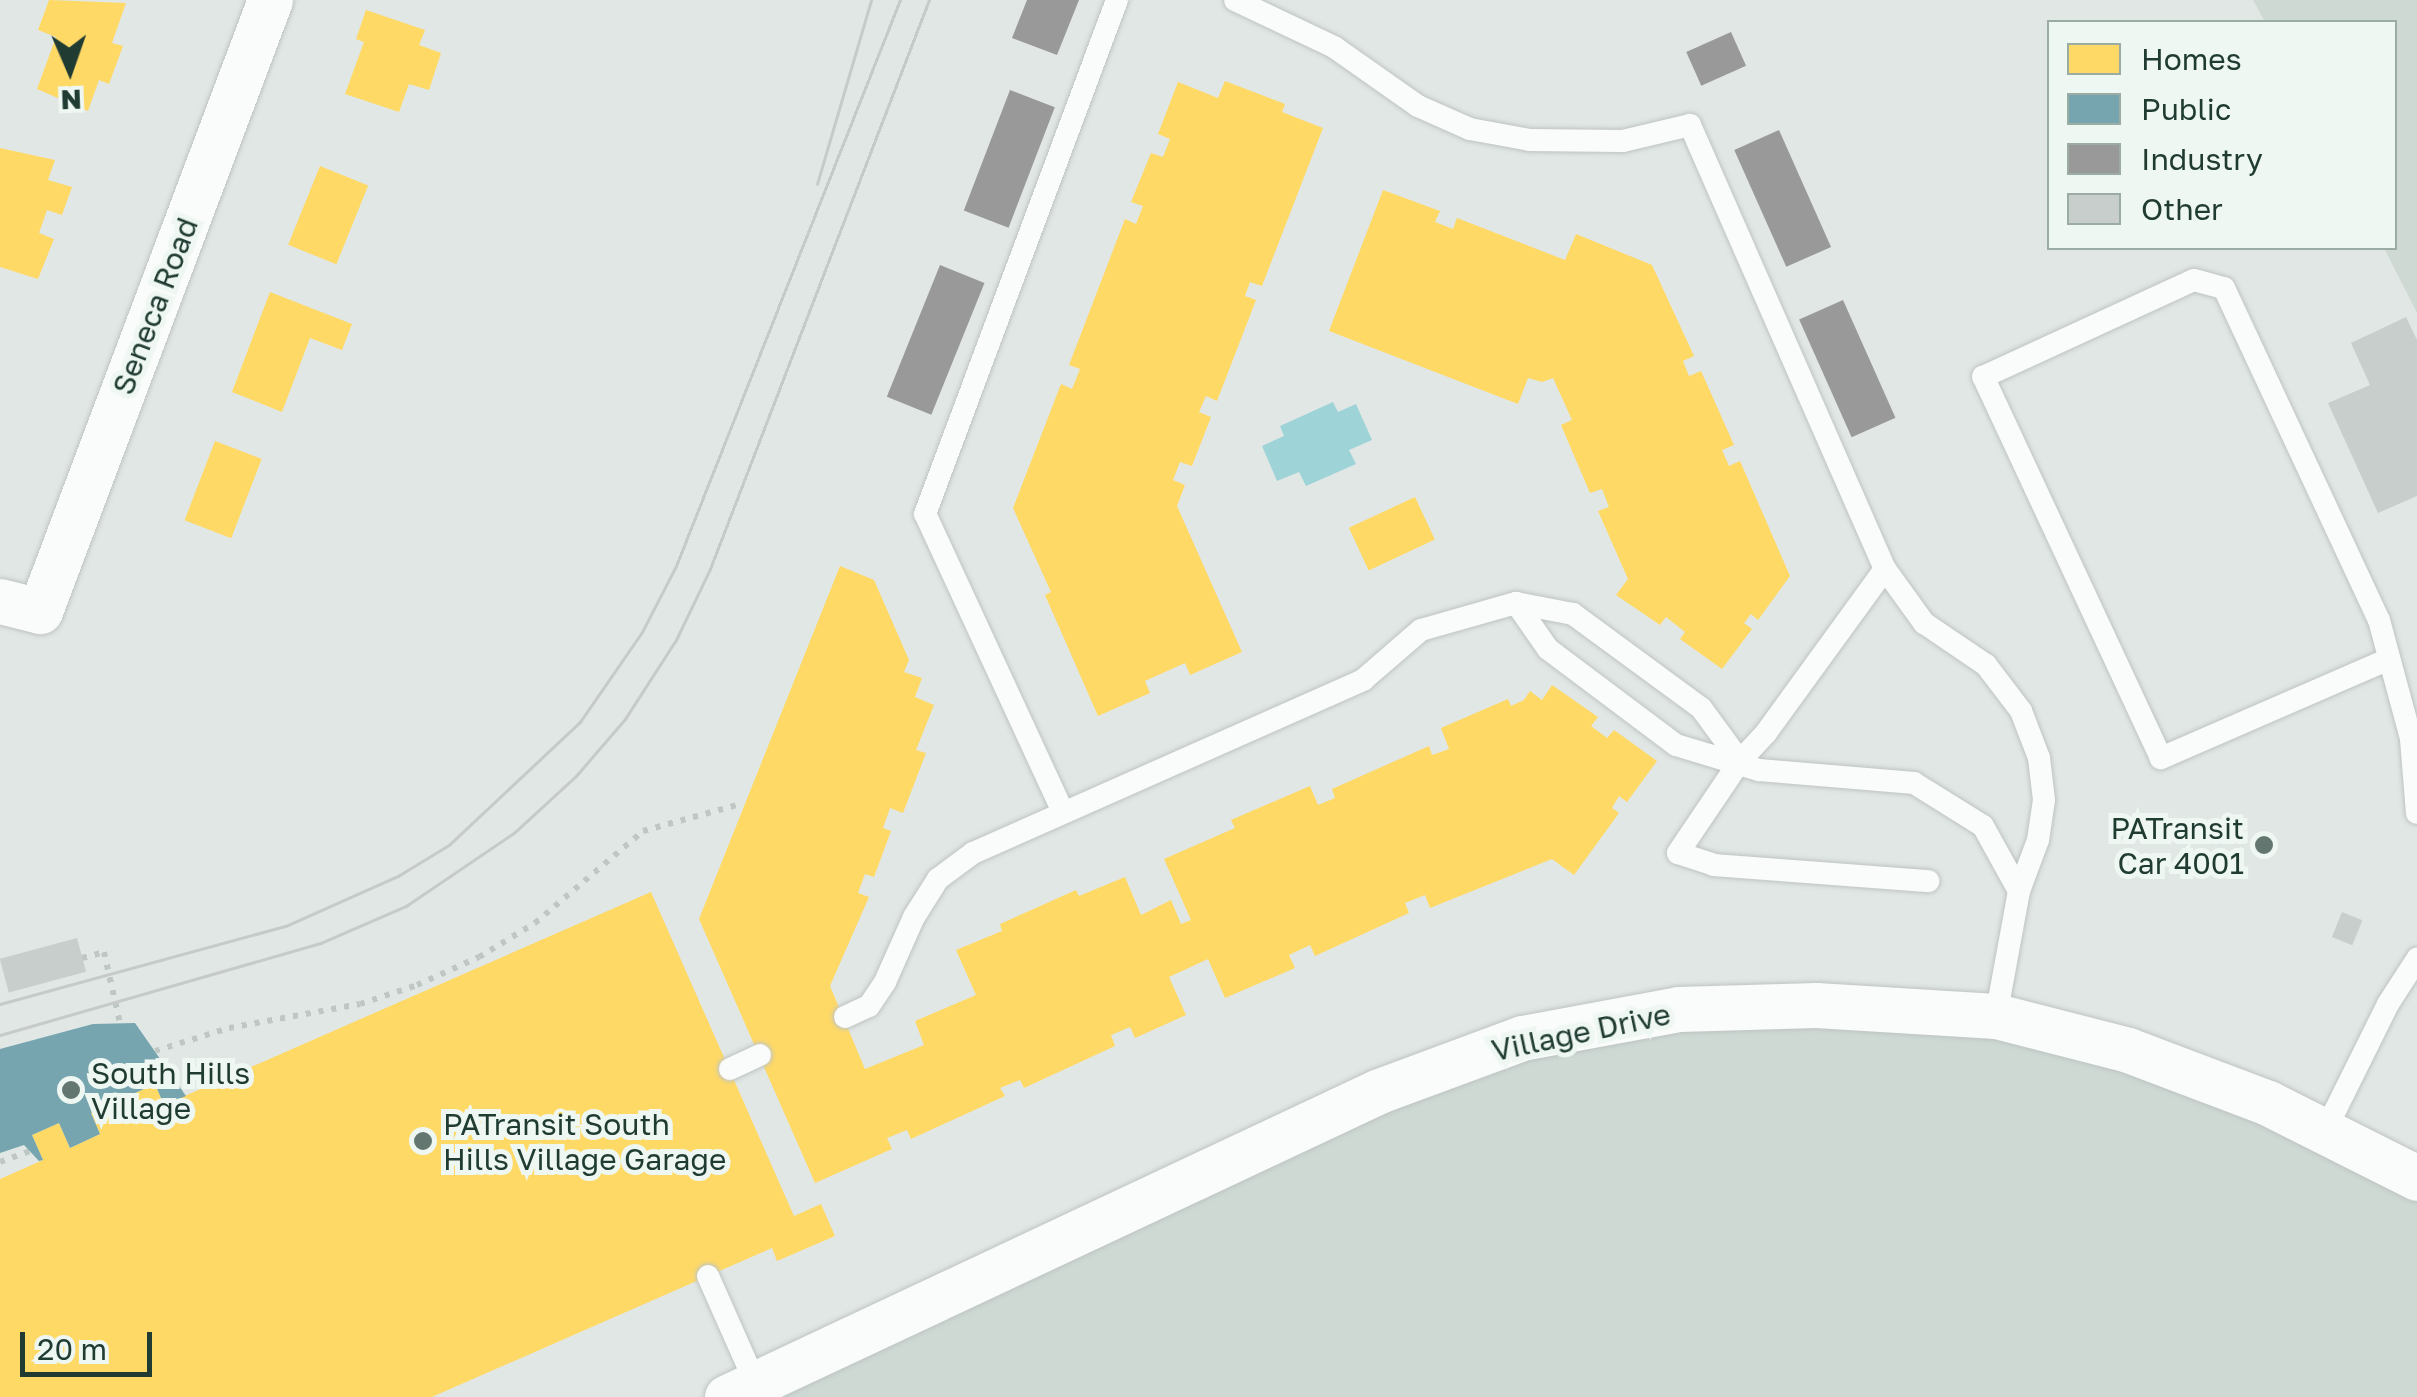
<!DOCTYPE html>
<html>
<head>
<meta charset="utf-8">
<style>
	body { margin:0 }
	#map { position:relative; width:2417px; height:1397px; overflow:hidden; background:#e1e7e4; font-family:"Golos Text",sans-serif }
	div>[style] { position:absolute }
	.built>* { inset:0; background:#ced9d4 }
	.water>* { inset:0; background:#9ed3d8 }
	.homes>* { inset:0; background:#ffd966; transform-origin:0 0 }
	.public>* { inset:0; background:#76a5af }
	.industry>* { inset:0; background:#999; transform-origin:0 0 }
	.building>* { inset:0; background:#c8cecb; transform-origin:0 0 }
	.path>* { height:6px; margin-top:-3px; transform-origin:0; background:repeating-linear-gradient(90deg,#bfc7c5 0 5px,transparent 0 13px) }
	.roads { filter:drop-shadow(0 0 2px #bec4c1) drop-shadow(0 0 2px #bec4c1) }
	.lane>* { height:22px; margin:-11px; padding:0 11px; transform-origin:11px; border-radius:11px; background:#fafbfb }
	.street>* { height:45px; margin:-22.5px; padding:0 22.5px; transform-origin:22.5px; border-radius:22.5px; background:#fafbfb }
	.tram>* { height:2.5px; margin:-1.25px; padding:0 1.25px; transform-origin:1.25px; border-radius:1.25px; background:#c6cac9 }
	.dots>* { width:28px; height:28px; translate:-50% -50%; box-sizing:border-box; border:5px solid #eef7f2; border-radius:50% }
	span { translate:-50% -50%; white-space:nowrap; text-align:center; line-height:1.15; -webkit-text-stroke:10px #eef7f2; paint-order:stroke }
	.street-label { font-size:30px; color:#1f3b32 }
	.poi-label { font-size:30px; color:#1f3b32 }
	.right { translate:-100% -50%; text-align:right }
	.left { translate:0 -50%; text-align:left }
	.legend { position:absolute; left:2047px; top:20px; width:350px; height:230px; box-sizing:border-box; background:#eef7f2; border:2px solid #9baca5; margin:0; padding:12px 18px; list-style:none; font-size:30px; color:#1f3b32 }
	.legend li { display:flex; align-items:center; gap:20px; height:50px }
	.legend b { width:50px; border:2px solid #9baca5 }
	.north { position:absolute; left:20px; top:20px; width:100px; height:100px; -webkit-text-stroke:8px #eef7f2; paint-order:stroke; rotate:178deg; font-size:28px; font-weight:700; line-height:40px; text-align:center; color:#1f3b32 }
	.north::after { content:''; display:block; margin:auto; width:35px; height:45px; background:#1f3b32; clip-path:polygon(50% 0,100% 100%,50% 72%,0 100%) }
	.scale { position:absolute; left:20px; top:1332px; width:132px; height:45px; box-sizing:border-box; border:5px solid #1f3b32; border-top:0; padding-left:12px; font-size:30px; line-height:35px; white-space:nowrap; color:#1f3b32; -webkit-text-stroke:8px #eef7f2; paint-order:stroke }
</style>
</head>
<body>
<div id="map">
	<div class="built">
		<div style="clip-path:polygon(2253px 0,2417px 0,2417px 313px,2384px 248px,2394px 248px,2394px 22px,2265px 22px)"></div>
		<div style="clip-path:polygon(1996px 1016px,2417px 1178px,2417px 1397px,727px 1397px,1522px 1038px)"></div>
	</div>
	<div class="water">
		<div style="clip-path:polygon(1333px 402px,1338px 412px,1356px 404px,1372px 440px,1349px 450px,1356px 464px,1306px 486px,1299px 472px,1277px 481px,1262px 446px,1284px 436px,1280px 426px)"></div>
	</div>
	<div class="homes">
		<div style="clip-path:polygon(49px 0,126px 3px,112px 43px,123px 46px,109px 84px,99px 80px,88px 111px,37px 89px,56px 37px,38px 30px)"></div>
		<div style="clip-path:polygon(366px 10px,425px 30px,419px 45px,441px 53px,429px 90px,409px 84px,399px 112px,345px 94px,364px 42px,356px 39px)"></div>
		<div style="clip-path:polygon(1225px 81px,1285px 104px,1282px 112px,1323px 128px,1262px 286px,1250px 282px,1245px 296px,1256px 300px,1217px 401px,1206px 396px,1199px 412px,1211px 417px,1192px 466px,1180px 462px,1173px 480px,1185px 485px,1177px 506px,1242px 652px,1190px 675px,1185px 663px,1145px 681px,1150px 693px,1098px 716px,1045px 595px,1051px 592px,1013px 508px,1061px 384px,1072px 389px,1080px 369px,1069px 365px,1125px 219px,1136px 224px,1143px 206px,1131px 202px,1151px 153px,1163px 157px,1170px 139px,1158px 134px,1178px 82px,1218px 98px)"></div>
		<div style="clip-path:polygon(0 148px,55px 160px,48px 180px,72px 187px,62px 215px,47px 210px,39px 233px,54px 239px,38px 279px,0 267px)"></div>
		<div style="left:320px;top:166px;width:52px;height:85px;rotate:22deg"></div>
		<div style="clip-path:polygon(1383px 190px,1440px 211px,1435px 222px,1453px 229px,1457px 218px,1565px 260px,1576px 234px,1652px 265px,1694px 356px,1683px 361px,1689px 376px,1701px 371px,1734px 445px,1722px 450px,1729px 466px,1740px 461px,1790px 576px,1758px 620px,1751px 614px,1744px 623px,1752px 629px,1722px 669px,1680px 639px,1685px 632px,1666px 617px,1660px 625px,1616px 595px,1628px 579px,1598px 511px,1609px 507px,1602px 489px,1590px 493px,1561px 425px,1572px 420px,1553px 378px,1542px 382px,1528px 378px,1518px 404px,1329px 331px)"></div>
		<div style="clip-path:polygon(270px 292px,352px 324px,342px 350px,310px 338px,282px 412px,232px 392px)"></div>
		<div style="left:215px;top:441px;width:50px;height:85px;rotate:21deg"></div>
		<div style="left:1415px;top:497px;width:47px;height:73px;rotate:65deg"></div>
		<div style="clip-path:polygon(840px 566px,874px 580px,909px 660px,904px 672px,922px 678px,915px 697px,934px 705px,916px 750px,926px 753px,903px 813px,890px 808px,883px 828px,891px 831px,874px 877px,865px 874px,858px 893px,869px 897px,830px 986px,865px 1069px,924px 1045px,915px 1021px,976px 995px,956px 950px,1002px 931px,1000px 924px,1076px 890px,1079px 896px,1125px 877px,1141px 915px,1171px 900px,1181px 924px,1191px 920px,1164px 859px,1235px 828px,1231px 820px,1310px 786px,1318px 805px,1335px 798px,1332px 789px,1429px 746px,1432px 755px,1449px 749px,1441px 728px,1508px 699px,1511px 706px,1524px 700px,1530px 691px,1542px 700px,1552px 685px,1598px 717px,1591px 726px,1607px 738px,1614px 730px,1657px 761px,1627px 802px,1619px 796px,1612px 808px,1619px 813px,1574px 875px,1552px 859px,1430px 908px,1425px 895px,1405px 903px,1409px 913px,1315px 956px,1310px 945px,1289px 955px,1295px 968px,1225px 998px,1208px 959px,1169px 977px,1186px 1015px,1135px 1038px,1130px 1027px,1111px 1035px,1115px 1046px,1024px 1088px,1020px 1080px,1000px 1088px,1005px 1096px,911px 1139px,907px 1130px,887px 1138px,892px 1149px,815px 1183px,699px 919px)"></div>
		<div style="clip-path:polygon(651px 892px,794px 1216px,821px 1204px,835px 1236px,777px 1261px,772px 1248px,432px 1397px,0 1397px,0 1179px,43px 1160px,32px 1135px,59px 1123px,70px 1148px,100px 1134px,91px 1113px,155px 1084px,164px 1105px)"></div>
	</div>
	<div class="public">
		<div style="clip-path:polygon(135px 1023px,186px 1096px,164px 1105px,155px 1084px,91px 1113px,100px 1134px,70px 1148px,59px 1123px,32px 1135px,43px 1160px,39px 1161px,24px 1145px,0 1153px,0 1049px,93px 1024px)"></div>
	</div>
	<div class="industry">
		<div style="clip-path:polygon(1027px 0,1079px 0,1057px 55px,1012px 38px)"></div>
		<div style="left:1731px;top:32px;width:37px;height:49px;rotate:66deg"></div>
		<div style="left:1010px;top:90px;width:48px;height:129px;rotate:21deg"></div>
		<div style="left:1779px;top:130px;width:128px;height:49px;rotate:66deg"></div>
		<div style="left:940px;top:265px;width:48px;height:142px;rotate:22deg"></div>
		<div style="left:1843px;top:300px;width:129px;height:48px;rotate:66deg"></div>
	</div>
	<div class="building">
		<div style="clip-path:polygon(2406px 317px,2417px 340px,2417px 496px,2378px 513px,2328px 403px,2370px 385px,2351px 343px)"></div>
		<div style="left:2342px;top:912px;width:22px;height:27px;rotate:22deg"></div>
		<div style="left:77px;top:938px;width:35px;height:80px;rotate:75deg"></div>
	</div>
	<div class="path">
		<div style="left:82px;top:958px;width:23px;rotate:-15deg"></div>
		<div style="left:104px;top:952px;width:73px;rotate:77.3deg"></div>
		<div style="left:155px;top:1051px;width:77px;rotate:-17.3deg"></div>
		<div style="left:229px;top:1028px;width:133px;rotate:-10.4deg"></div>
		<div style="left:360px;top:1004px;width:60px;rotate:-18.4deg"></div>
		<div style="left:417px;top:985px;width:68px;rotate:-24.3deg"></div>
		<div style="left:479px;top:957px;width:66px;rotate:-31.3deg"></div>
		<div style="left:535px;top:923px;width:142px;rotate:-40.4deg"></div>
		<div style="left:643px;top:831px;width:98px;rotate:-15.5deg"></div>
		<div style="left:0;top:1162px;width:32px;rotate:-20deg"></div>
	</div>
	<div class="roads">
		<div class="lane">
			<div style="left:1235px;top:0;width:110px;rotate:25.4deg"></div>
			<div style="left:1334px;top:47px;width:103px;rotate:35.1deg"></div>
			<div style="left:1418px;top:106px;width:57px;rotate:23.9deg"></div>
			<div style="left:1470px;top:129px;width:61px;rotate:10.4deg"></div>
			<div style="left:1530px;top:140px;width:93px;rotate:0.6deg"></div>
			<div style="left:1623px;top:141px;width:69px;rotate:-13.4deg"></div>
			<div style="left:1690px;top:125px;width:485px;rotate:66.3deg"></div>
			<div style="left:1885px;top:569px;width:67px;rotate:54.2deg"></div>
			<div style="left:1924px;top:623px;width:75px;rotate:34.1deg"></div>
			<div style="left:1986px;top:665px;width:58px;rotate:52.7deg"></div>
			<div style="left:2021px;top:711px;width:50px;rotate:69deg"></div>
			<div style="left:2039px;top:758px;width:42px;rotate:83.2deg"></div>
			<div style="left:2044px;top:800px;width:40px;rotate:98.5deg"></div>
			<div style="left:2038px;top:840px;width:54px;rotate:110.4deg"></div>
			<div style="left:2019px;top:891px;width:127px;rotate:100.4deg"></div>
			<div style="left:1885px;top:569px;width:203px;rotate:126deg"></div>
			<div style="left:1766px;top:733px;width:38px;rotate:133deg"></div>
			<div style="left:1740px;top:761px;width:111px;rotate:124deg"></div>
			<div style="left:1678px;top:853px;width:38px;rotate:18deg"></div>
			<div style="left:1714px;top:865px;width:215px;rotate:4.3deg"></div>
			<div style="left:2389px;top:659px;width:249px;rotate:156.5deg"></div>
			<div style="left:2161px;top:758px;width:421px;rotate:-115deg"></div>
			<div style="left:1983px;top:377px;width:232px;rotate:-24.7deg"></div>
			<div style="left:2194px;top:280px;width:31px;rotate:15deg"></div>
			<div style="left:2224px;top:288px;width:366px;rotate:65deg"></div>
			<div style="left:2379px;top:620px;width:123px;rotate:74.9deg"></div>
			<div style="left:2411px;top:739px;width:74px;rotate:85.4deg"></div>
			<div style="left:1740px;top:761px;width:66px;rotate:-126.3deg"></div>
			<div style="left:1701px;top:708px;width:159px;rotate:-143.7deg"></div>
			<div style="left:1573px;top:614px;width:58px;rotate:-169.1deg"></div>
			<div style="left:1516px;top:603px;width:56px;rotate:55.2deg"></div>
			<div style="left:1548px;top:649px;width:160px;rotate:36.9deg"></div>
			<div style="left:1676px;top:745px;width:87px;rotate:16.8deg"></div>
			<div style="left:1759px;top:770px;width:156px;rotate:4.8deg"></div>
			<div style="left:1914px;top:783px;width:81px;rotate:31.9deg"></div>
			<div style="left:1983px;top:826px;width:74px;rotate:61deg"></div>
			<div style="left:1062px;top:810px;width:326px;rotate:-114.8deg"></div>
			<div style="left:925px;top:514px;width:549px;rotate:-69.52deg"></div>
			<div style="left:845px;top:1017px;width:26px;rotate:-25deg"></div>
			<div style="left:869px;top:1006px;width:29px;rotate:-56deg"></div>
			<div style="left:885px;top:982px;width:71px;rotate:-66deg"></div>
			<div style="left:914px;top:917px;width:45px;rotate:-57.7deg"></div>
			<div style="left:938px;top:879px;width:44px;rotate:-36.6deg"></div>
			<div style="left:973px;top:853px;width:427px;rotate:-23.9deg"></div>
			<div style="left:1363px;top:680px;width:77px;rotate:-40.8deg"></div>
			<div style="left:1421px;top:630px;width:99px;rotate:-15.9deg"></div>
			<div style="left:730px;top:1069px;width:33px;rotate:-25deg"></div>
			<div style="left:2326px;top:1129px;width:140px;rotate:-63.6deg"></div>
			<div style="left:2388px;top:1004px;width:54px;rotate:-57.2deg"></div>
			<div style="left:708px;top:1276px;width:124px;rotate:66.1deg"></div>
		</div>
		<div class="street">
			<div style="left:0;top:601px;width:41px;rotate:14deg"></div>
			<div style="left:40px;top:611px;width:653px;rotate:-69.37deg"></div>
			<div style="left:727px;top:1397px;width:720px;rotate:-25.14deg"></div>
			<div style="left:1379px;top:1091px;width:153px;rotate:-20.3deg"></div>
			<div style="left:1522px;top:1038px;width:159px;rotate:-10.5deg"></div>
			<div style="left:1678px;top:1009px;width:138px;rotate:-1.7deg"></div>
			<div style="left:1816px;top:1005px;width:180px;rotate:3.5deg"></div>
			<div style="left:1996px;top:1016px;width:136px;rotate:14.4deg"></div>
			<div style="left:2128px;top:1050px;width:150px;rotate:20.7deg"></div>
			<div style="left:2268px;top:1103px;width:167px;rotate:26.7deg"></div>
		</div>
	</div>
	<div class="tram">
		<div style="left:817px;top:184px;width:192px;rotate:-73.6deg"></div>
		<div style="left:0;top:1004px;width:296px;rotate:-15.3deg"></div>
		<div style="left:286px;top:926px;width:123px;rotate:-24.1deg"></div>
		<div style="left:398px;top:876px;width:60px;rotate:-31.3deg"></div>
		<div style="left:449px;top:845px;width:180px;rotate:-43.2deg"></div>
		<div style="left:580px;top:722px;width:109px;rotate:-55.4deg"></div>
		<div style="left:642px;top:632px;width:74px;rotate:-62.7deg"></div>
		<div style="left:676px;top:566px;width:609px;rotate:-68.41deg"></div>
		<div style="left:0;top:1035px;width:334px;rotate:-16deg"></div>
		<div style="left:321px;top:943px;width:93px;rotate:-23.5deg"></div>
		<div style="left:406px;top:906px;width:130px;rotate:-34.1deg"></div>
		<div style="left:514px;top:833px;width:84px;rotate:-42.6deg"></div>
		<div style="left:576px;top:776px;width:75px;rotate:-49.3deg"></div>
		<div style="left:625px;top:719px;width:94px;rotate:-57.2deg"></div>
		<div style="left:676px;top:640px;width:79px;rotate:-64.4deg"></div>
		<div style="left:710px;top:569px;width:610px;rotate:-68.95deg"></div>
	</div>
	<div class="dots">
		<div style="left:2264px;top:845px;background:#637770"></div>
		<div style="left:71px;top:1090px;background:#637770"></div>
		<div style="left:423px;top:1141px;background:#637770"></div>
	</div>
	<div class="street-label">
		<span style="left:155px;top:306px;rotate:-69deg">Seneca Road</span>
		<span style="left:1581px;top:1032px;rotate:-12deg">Village Drive</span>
	</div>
	<div class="poi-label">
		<span class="right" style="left:2244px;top:845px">PATransit<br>Car 4001</span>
		<span class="left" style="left:91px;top:1090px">South Hills<br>Village</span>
		<span class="left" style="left:443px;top:1141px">PATransit South<br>Hills Village Garage</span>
	</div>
	<ul class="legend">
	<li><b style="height:28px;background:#ffd966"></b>Homes</li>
	<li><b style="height:28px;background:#76a5af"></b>Public</li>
	<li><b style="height:28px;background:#999"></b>Industry</li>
	<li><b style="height:28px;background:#c8cecb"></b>Other</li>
	</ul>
	<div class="north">N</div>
	<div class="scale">20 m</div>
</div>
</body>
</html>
